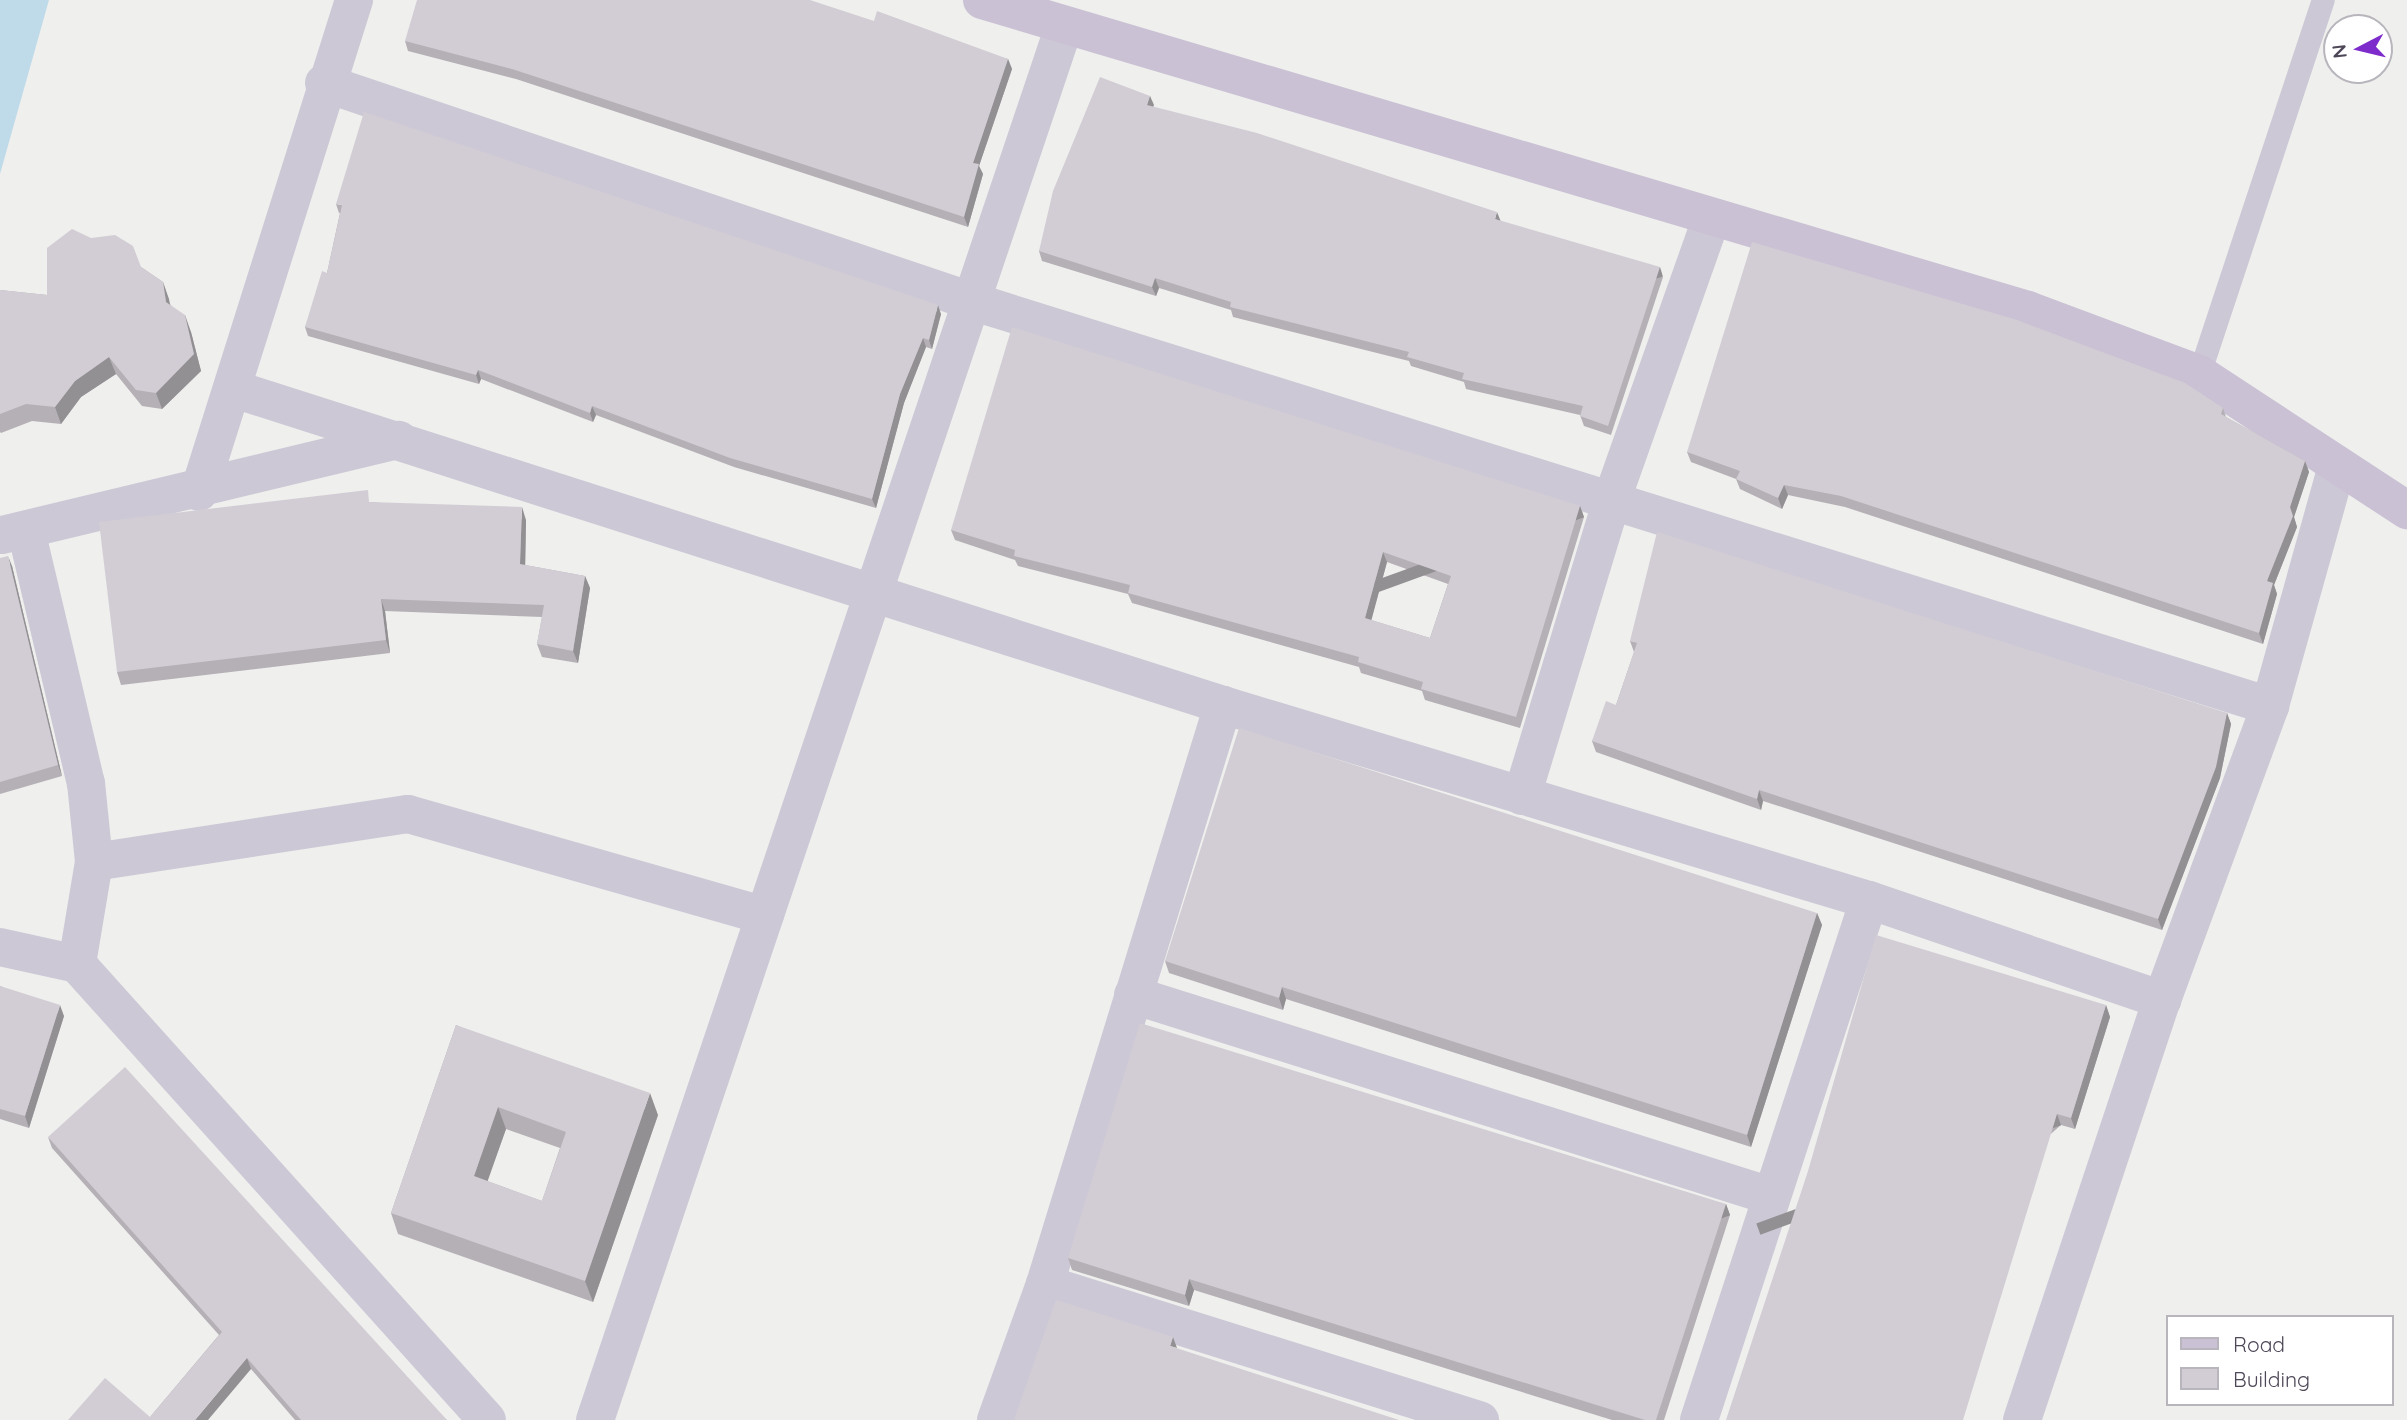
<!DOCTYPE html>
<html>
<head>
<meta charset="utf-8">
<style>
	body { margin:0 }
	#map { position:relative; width:2407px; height:1420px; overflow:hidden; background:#efefed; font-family:Quicksand,sans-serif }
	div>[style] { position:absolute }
	.green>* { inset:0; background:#bfdbe9 }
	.lane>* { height:23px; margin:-11.5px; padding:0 11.5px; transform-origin:11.5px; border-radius:11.5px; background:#cdc8d6 }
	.street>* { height:38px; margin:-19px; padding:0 19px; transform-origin:19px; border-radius:19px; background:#cdc8d6 }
	.secondary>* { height:38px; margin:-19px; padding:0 19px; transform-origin:19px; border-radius:19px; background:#cac1d4 }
	.wall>* { inset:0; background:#b5b0b6 }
	.shaded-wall>* { inset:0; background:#939094; transform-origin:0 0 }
	.building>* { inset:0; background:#d2cdd4 }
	span { translate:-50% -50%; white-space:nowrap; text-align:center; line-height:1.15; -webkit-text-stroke:7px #fff; paint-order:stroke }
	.legend { position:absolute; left:2166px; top:1315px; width:228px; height:91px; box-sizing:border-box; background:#fff; border:2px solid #b8b5bc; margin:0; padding:9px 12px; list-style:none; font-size:21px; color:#4e4758 }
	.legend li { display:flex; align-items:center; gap:14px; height:35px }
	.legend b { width:35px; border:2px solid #b8b5bc }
	.north { position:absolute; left:2323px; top:14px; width:70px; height:70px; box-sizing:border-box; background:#fff; border:2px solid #b8b5bc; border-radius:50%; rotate:263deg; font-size:19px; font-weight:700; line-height:28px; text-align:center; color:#4e4758 }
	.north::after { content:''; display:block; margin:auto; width:24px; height:32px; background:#7e2bcb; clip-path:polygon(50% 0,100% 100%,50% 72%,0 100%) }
</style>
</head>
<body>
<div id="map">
	<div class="green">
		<div style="clip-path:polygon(0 0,49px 0,0 174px)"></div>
	</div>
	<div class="lane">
		<div style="left:2199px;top:374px;width:394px;rotate:-71.7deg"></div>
	</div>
	<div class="street">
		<div style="left:324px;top:83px;width:683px;rotate:18.62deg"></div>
		<div style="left:971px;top:301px;width:1361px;rotate:17.32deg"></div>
		<div style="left:234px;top:389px;width:1038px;rotate:17.72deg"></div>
		<div style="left:1223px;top:705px;width:675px;rotate:16.8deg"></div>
		<div style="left:1869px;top:900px;width:310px;rotate:18.8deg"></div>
		<div style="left:199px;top:492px;width:516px;rotate:-72.51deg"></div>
		<div style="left:26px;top:530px;width:260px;rotate:76.7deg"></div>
		<div style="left:86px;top:783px;width:79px;rotate:84.2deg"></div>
		<div style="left:94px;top:862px;width:103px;rotate:99.5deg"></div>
		<div style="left:77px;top:964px;width:613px;rotate:48.04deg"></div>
		<div style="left:2px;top:535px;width:408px;rotate:-13.5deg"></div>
		<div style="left:1522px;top:796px;width:310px;rotate:-73.1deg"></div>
		<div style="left:1612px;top:499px;width:296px;rotate:-70.5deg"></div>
		<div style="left:94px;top:862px;width:318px;rotate:-8.7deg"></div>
		<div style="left:408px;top:814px;width:371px;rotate:15.9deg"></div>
		<div style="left:0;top:947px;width:79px;rotate:12.4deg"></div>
		<div style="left:1133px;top:995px;width:669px;rotate:17.49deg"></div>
		<div style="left:1045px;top:1284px;width:456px;rotate:17.4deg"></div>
		<div style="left:595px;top:1420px;width:1471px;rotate:-71.4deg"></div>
		<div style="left:996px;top:1420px;width:145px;rotate:-70.2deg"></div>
		<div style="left:1045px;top:1284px;width:606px;rotate:-72.91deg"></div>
		<div style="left:1699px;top:1420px;width:547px;rotate:-71.9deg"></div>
		<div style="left:2022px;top:1420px;width:443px;rotate:-71.6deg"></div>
		<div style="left:2162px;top:1000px;width:313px;rotate:-69.8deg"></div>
		<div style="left:2270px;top:706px;width:246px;rotate:-74.4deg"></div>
	</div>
	<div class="secondary">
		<div style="left:982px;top:0;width:1091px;rotate:16.51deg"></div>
		<div style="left:2028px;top:310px;width:183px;rotate:20.5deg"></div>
		<div style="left:2199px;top:374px;width:249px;rotate:33.2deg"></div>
	</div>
	<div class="wall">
		<div style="clip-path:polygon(874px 21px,1008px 59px,1012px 69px,979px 166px,983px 174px,968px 227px,516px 79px,408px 51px,405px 41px)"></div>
		<div style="clip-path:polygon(1150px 96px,1153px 107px,1500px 221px,1663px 277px,1611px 435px,1584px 426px,1580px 415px,1466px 389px,1464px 382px,1411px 366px,1409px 361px,1233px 317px,1231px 310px,1159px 288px,1156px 296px,1042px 261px,1039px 251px)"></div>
		<div style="clip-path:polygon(336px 204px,941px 314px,932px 349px,926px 347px,904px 403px,876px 508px,734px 467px,596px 415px,593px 422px,481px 379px,479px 384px,308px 336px,305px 327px,327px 273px,340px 213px,339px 213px)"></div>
		<div style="clip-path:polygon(141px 267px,163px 282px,170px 304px,191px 332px,201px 371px,162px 409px,142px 406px,116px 374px,81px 397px,61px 424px,32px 421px,1px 433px,0 432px,0 290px,47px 295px)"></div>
		<div style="clip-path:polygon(2223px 408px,2226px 417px,2305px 461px,2309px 472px,2294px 517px,2297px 527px,2274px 585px,2277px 594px,2263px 644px,1845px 507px,1788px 495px,1782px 509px,1740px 489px,1736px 479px,1691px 462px,1687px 452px)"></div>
		<div style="clip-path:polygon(372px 502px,526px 520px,525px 565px,585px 576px,590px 588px,578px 663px,542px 657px,537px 644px,542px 617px,385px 611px,390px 653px,121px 685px,117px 672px)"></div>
		<div style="clip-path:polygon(evenodd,1580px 506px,1584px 517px,1520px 728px,1425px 700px,1422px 691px,1361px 673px,1359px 667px,1132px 603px,1128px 594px,1018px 566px,1015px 560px,955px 540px,951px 530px,1580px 506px,1387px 562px,1448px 584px,1430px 638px,1371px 620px,1387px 562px)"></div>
		<div style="clip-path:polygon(0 558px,12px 566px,62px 776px,0 794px)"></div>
		<div style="clip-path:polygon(1630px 641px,2227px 713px,2231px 724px,2220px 778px,2162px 930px,1763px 801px,1761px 810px,1596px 752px,1592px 741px,1616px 705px,1634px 652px)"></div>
		<div style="clip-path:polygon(1817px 913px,1822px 925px,1751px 1147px,1286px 999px,1283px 1010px,1169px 973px,1165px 961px)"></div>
		<div style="clip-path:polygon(0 986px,64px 1016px,29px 1128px,0 1119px)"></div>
		<div style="clip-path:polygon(2106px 1005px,2110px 1017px,2075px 1129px,2061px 1125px,1726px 1420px)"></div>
		<div style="clip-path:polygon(evenodd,456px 1025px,658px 1115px,593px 1302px,398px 1234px,391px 1213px,456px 1025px,506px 1129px,560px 1148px,542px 1201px,487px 1181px,506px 1129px)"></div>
		<div style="clip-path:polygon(48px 1137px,447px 1420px,295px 1420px,251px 1369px,150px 1417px,219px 1335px,52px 1148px)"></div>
		<div style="clip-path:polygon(1726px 1204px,1730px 1215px,1664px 1420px,1612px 1420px,1194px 1290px,1189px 1306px,1072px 1270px,1068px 1258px)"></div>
	</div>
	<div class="shaded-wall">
		<div style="clip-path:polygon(1008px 59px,1012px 69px,979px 166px,983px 174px,968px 227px,964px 217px,973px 163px)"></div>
		<div style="clip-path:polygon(1150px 96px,1154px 105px,1150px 115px,1147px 105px)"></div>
		<div style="clip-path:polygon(1497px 212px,1501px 222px,1495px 219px)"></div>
		<div style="left:1660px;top:267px;width:10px;height:167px;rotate:73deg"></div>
		<div style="clip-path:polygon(1155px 278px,1159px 288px,1156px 296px,1152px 287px)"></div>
		<div style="clip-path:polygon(163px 282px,169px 299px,172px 318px,166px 302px)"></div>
		<div style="clip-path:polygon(938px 305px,941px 314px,932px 349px,929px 340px)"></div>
		<div style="clip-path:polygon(185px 315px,191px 332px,201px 371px,162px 409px,156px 393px)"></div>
		<div style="clip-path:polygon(923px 338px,926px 347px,904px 403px,876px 508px,872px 499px,900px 394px)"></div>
		<div style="clip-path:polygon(109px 357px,116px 374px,81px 397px,61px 424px,55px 407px,75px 381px)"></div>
		<div style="clip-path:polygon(478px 370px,481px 379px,479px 384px,476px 375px)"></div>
		<div style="clip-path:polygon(592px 406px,596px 415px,593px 422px,590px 413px)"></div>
		<div style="clip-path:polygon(2305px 461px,2309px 472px,2294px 517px,2297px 527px,2274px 585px,2277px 594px,2263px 644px,2259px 633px,2267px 581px,2290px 507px)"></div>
		<div style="clip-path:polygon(1784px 485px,1788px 495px,1782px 509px,1778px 498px)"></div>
		<div style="left:1580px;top:506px;width:12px;height:220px;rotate:70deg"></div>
		<div style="clip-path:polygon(522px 507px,526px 520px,525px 577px,520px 564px)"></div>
		<div style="clip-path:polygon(1383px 552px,1387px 562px,1369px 629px,1365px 618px)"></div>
		<div style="clip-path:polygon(8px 556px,12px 566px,62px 776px,58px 765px)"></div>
		<div style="clip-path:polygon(585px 576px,590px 588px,578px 663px,573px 651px)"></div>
		<div style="clip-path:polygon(381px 599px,385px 611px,390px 653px,386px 640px)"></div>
		<div style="clip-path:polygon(2227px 713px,2231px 724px,2220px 778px,2162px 930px,2158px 919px)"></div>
		<div style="clip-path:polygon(1759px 790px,1763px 801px,1761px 810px,1757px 799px)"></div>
		<div style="clip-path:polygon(1817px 913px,1822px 925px,1751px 1147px,1747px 1135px)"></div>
		<div style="clip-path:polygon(1282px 987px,1286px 999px,1283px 1010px,1279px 998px)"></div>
		<div style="clip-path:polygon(60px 1005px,64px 1016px,29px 1128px,25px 1116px)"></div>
		<div style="clip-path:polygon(2106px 1005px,2110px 1017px,2075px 1129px,2071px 1118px)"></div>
		<div style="clip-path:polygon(650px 1093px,658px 1115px,593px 1302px,585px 1281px)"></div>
		<div style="clip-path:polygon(498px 1107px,506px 1129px,482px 1197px,474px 1176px)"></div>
		<div style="left:2057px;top:1114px;width:12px;height:320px;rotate:70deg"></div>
		<div style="left:1726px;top:1204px;width:12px;height:227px;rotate:70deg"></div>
		<div style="clip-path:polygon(1189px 1279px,1194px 1290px,1189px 1306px,1185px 1295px)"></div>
		<div style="clip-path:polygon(1173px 1337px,1177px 1348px,1170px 1346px)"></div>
		<div style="clip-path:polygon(247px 1358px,251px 1369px,208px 1420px,195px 1420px)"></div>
	</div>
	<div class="building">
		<div style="clip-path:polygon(417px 0,810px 0,874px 21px,877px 11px,1008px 59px,973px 163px,979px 164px,964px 217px,512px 69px,405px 41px)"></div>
		<div style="clip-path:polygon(1100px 77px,1150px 96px,1147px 105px,1257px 133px,1497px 212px,1495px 219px,1660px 267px,1608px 426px,1580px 416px,1583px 406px,1462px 379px,1464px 373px,1407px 357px,1409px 352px,1230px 307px,1231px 302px,1155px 278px,1152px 287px,1039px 251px,1053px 191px)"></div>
		<div style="clip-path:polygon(364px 112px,938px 305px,929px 340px,923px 338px,900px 394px,872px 499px,730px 458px,592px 406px,590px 413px,478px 370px,476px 375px,305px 327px,322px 271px,327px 273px,342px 205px,336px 204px)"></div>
		<div style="clip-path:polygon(72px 229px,91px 238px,115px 235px,133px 246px,141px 267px,163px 282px,166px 302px,185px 315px,194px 354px,156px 393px,136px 390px,109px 357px,75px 381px,55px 407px,26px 404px,0 414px,0 290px,47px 295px,47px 248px)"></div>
		<div style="clip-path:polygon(1752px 242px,2017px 320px,2185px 383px,2223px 408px,2221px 414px,2305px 461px,2290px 507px,2293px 516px,2267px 581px,2273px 583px,2259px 633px,1841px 496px,1784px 485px,1778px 498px,1736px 479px,1740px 471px,1687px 452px)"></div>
		<div style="clip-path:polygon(evenodd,1012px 327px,1580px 506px,1516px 717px,1421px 689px,1423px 682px,1358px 662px,1359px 657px,1128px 593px,1130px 585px,1014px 556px,1015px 550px,951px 530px,1012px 327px,1383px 552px,1451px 576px,1430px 638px,1365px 618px,1383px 552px)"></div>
		<div style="clip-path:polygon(368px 490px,369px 502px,522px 507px,520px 564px,585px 576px,573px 651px,537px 644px,544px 605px,381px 599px,386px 640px,117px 672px,99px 522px)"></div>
		<div style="clip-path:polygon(1657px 532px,2227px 713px,2216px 767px,2158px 919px,1759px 790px,1757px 799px,1592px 741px,1606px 701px,1616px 705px,1637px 643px,1630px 641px)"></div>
		<div style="clip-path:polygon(8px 556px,58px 765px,0 782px,0 558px)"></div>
		<div style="clip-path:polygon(1239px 728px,1817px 913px,1747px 1135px,1282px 987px,1279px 998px,1165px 961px)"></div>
		<div style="clip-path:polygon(1876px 935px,2106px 1005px,2071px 1118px,2057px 1114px,1963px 1420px,1726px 1420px,1808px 1171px)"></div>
		<div style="clip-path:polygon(0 986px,60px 1005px,25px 1116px,0 1109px)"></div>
		<div style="clip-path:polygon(1140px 1023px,1726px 1204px,1656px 1420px,1645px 1420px,1189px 1279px,1185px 1295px,1068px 1258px)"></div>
		<div style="clip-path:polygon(evenodd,456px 1025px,650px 1093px,585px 1281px,391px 1213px,456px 1025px,498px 1107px,566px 1132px,542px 1201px,474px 1176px,498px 1107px)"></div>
		<div style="clip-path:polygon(125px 1067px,447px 1420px,301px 1420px,247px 1358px,195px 1420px,68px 1420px,105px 1378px,150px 1417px,222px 1332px,48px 1137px)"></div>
		<div style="clip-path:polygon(1056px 1300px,1173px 1337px,1170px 1346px,1399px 1420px,1014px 1420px)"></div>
	</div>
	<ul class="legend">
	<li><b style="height:9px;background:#cac1d4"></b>Road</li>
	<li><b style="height:19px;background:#d2cdd4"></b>Building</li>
	</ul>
	<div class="north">N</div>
</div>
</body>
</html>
